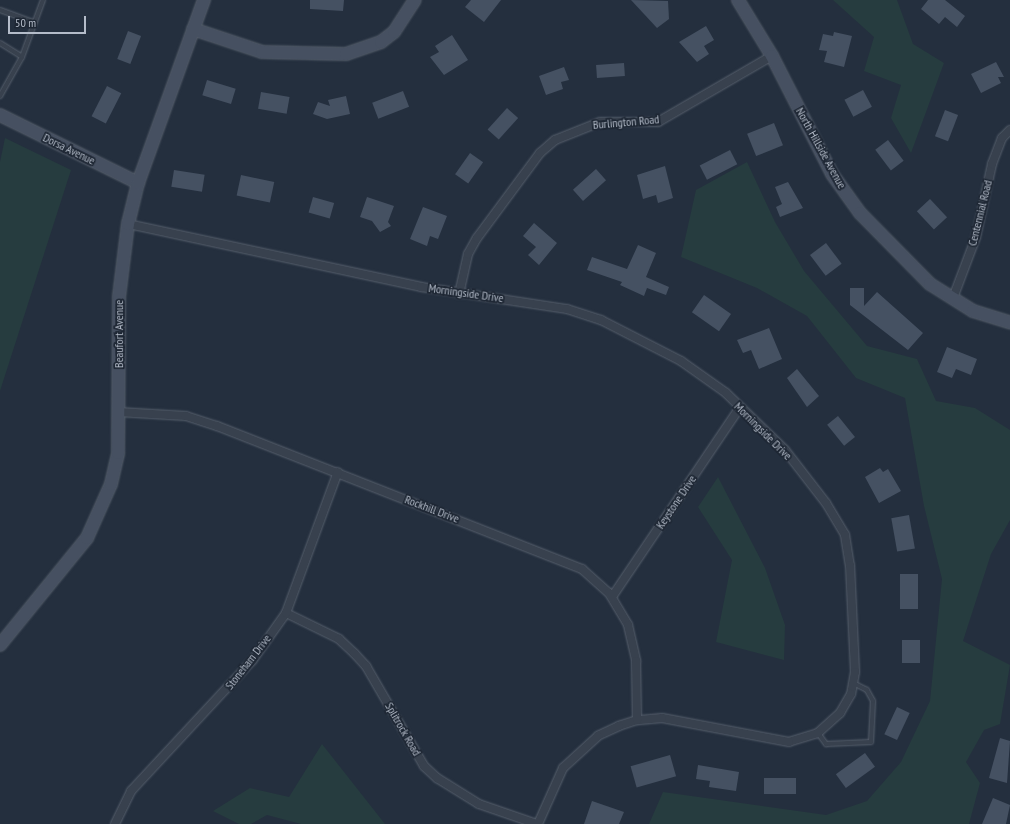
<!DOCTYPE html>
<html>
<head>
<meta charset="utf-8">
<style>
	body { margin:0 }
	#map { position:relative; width:1010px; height:824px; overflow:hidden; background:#242f3e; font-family:"PT Sans Narrow",sans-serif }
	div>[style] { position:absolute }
	.green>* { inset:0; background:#263c3f }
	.building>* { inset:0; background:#455162; transform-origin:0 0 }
	.roads { filter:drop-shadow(0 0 1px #565f6c) drop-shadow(0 0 1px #565f6c) }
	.lane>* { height:4px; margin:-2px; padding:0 2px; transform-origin:2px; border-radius:2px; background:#38414e }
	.street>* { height:8px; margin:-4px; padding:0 4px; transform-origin:4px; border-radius:4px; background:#38414e }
	.secondary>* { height:12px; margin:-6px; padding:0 6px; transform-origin:6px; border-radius:6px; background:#465061 }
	span { translate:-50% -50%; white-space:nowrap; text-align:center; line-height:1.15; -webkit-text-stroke:3.5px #1d2633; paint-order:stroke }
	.street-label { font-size:12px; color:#b4bcc9 }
	.scale { position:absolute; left:8px; top:16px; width:78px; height:18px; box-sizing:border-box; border:2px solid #b4bcc9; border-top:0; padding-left:5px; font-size:12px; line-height:14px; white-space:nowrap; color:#b4bcc9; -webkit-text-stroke:3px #1d2633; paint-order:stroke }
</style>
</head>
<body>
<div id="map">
	<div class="green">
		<div style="clip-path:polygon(833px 0,897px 0,913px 44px,944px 63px,911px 153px,891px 118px,901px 85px,864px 71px,874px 37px)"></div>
		<div style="clip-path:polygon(5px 138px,71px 170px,0 391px,0 162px)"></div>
		<div style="clip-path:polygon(747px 162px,775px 222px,804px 271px,867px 346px,917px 359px,936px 401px,975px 408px,1010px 430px,1010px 520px,991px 554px,963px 641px,1010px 665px,1000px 724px,984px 730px,966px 762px,980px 783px,969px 824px,649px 824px,663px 792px,826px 815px,867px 801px,901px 762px,930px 701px,942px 579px,924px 506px,905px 398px,856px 378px,807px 316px,757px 288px,681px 257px,696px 190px)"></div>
		<div style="clip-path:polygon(718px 477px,765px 568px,785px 625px,784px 660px,716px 642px,732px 560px,698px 507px)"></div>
		<div style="clip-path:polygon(322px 744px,385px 824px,301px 824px,267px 815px,251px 824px,239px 824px,213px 811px,250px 788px,289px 797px)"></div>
	</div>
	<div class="building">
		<div style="clip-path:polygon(310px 0,344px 0,343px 11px,310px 9px)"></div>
		<div style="clip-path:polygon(471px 0,501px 0,484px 22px,465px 7px)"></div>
		<div style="clip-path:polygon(631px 0,668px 1px,669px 19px,657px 28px)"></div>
		<div style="clip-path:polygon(928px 0,945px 0,965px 16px,957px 27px,945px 17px,939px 24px,921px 9px)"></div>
		<div style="clip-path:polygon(706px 26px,714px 40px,704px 46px,709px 54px,697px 62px,679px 42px)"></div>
		<div style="left:128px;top:31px;width:14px;height:30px;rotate:21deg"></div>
		<div style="clip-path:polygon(834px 32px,852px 36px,844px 67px,824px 62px,827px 51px,819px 50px,823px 34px,833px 36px)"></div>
		<div style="clip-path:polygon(452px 35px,468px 60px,444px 75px,430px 57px,439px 52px,435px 46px)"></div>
		<div style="clip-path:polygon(996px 62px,1004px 77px,998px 77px,1001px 83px,981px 93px,971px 74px)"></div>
		<div style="left:624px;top:63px;width:13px;height:28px;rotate:86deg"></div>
		<div style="clip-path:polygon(564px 67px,569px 80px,561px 82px,563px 89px,546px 95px,539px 76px)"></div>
		<div style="left:207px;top:80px;width:30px;height:16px;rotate:17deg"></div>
		<div style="left:107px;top:86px;width:16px;height:34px;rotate:27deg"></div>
		<div style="left:863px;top:90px;width:19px;height:21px;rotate:62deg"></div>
		<div style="left:403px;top:91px;width:17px;height:33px;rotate:69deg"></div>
		<div style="left:261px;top:92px;width:29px;height:17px;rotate:10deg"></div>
		<div style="clip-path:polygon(346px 96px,350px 114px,327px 119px,313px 114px,318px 102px,330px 106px,328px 100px)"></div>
		<div style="left:507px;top:108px;width:15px;height:29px;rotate:42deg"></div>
		<div style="left:945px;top:110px;width:14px;height:28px;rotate:21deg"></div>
		<div style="left:774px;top:123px;width:24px;height:29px;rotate:68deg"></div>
		<div style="left:888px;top:140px;width:26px;height:16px;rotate:53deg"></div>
		<div style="left:730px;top:150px;width:16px;height:34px;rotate:63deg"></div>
		<div style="left:470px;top:153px;width:16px;height:26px;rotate:35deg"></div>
		<div style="clip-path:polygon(665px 166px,673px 198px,658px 203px,656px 195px,643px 199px,637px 175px)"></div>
		<div style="left:596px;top:169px;width:15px;height:31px;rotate:48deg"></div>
		<div style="left:174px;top:170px;width:31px;height:17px;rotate:9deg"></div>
		<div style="left:241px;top:175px;width:34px;height:21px;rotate:12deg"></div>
		<div style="clip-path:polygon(788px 182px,803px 208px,780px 217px,776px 207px,782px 204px,775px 187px)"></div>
		<div style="left:313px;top:197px;width:22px;height:16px;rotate:16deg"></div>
		<div style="clip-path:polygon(367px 197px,394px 206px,388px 222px,391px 226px,380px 232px,372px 221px,360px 217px)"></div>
		<div style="left:930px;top:199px;width:25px;height:18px;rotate:47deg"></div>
		<div style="clip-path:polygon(423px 207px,447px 216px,438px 239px,430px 236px,427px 246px,410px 239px)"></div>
		<div style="clip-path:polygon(534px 223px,557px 243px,539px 265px,528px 255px,536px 247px,523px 236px)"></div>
		<div style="left:826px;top:243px;width:26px;height:20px;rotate:53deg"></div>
		<div style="clip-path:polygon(638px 245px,656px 253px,646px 277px,669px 287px,666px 295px,647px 288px,644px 296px,620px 285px,622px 282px,587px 270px,592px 257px,627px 269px)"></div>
		<div style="clip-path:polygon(850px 288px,864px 288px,864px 306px,877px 292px,923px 333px,908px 350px,850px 305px)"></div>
		<div style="left:704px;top:295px;width:33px;height:21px;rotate:35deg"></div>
		<div style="clip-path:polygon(769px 328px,782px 359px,759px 369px,751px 350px,743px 353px,737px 340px)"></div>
		<div style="clip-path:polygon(947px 347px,977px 359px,971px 375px,956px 369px,952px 378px,937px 372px)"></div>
		<div style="clip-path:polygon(797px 369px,819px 396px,807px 407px,787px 378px)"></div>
		<div style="left:838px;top:416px;width:27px;height:14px;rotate:51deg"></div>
		<div style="clip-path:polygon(880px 468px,883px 472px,888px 469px,901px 491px,879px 503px,865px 477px)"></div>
		<div style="left:909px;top:515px;width:34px;height:18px;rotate:80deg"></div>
		<div style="left:900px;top:574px;width:18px;height:35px"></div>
		<div style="left:902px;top:640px;width:18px;height:23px"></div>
		<div style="left:897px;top:707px;width:14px;height:30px;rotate:25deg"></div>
		<div style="clip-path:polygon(1000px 738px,1010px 741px,1007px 783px,989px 778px)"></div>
		<div style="left:865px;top:753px;width:17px;height:36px;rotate:54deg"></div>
		<div style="left:670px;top:755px;width:22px;height:41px;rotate:74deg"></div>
		<div style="clip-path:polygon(698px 765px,739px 772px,736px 791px,709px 787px,710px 781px,696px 779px)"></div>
		<div style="left:764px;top:778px;width:32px;height:16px"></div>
		<div style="clip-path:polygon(993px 798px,1010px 805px,1006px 824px,982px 824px)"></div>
		<div style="clip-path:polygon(592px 801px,624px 812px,619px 824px,584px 824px)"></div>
	</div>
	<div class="roads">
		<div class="lane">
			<div style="left:0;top:10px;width:37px;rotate:20deg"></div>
			<div style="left:0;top:43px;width:26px;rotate:32deg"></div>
			<div style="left:22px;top:57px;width:45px;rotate:119.4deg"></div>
			<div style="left:22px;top:57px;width:61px;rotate:-69.8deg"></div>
			<div style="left:818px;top:733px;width:14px;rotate:54deg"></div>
			<div style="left:826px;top:744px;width:45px;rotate:-2.5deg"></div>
			<div style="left:871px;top:742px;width:41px;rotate:-87.2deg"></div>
			<div style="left:873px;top:701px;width:13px;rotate:-119deg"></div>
			<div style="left:867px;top:690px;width:16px;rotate:-153deg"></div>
		</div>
		<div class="street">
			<div style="left:128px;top:224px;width:300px;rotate:12.1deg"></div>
			<div style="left:421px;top:287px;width:148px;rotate:8.6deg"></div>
			<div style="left:567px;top:309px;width:36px;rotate:18deg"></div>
			<div style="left:601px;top:320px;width:90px;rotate:27.1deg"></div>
			<div style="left:681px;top:361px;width:55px;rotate:35.4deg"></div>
			<div style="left:726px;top:393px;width:82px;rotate:44deg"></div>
			<div style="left:785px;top:450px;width:67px;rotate:52.3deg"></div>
			<div style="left:826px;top:503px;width:37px;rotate:59deg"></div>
			<div style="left:845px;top:535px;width:30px;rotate:81deg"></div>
			<div style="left:850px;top:565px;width:107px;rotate:87.3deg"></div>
			<div style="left:855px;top:672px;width:22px;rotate:100deg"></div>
			<div style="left:851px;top:694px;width:22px;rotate:120deg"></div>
			<div style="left:840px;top:713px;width:30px;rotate:138deg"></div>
			<div style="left:818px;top:733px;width:30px;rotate:163deg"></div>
			<div style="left:789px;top:742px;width:129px;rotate:-169.3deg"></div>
			<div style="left:662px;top:718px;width:25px;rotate:175deg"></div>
			<div style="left:637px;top:720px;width:19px;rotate:162deg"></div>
			<div style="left:619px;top:726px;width:23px;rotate:155deg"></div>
			<div style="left:598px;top:736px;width:47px;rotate:137.6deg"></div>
			<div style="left:563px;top:768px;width:61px;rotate:114.1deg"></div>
			<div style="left:459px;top:294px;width:41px;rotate:-77.3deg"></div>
			<div style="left:468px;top:254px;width:18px;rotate:-61deg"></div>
			<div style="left:477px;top:238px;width:106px;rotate:-53.5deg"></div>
			<div style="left:540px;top:153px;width:20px;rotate:-41deg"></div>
			<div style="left:555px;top:140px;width:48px;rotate:-21.8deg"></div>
			<div style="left:600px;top:122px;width:58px"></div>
			<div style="left:658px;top:122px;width:132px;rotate:-30.1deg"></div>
			<div style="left:953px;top:298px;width:65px;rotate:-69.3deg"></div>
			<div style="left:976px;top:237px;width:75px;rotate:-77.6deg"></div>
			<div style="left:992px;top:164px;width:28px;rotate:-69deg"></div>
			<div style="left:1002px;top:138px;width:11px;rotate:-45deg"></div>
			<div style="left:118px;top:412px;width:68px;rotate:3.4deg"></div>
			<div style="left:186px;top:416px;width:33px;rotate:18deg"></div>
			<div style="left:217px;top:426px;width:392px;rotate:21.4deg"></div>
			<div style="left:582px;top:569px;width:36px;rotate:42deg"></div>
			<div style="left:609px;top:593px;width:37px;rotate:59deg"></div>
			<div style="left:628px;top:625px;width:37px;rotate:77deg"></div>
			<div style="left:636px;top:661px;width:59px;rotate:89deg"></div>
			<div style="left:612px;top:597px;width:229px;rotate:-56deg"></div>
			<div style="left:286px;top:613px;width:59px;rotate:26.1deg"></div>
			<div style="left:339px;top:639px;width:21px;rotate:43deg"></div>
			<div style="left:354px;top:653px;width:18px;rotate:47deg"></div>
			<div style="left:366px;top:666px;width:116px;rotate:59.9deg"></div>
			<div style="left:424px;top:766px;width:18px;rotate:43deg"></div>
			<div style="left:437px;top:778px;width:49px;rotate:31.8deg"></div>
			<div style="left:479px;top:804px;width:61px;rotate:19deg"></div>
			<div style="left:115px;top:824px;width:37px;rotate:-64deg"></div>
			<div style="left:131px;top:791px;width:178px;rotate:-47.1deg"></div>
			<div style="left:252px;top:661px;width:59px;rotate:-54.7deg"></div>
			<div style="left:286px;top:613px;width:150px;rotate:-69.8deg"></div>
		</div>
		<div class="secondary">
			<div style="left:738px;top:0;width:66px;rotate:58.7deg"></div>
			<div style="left:772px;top:56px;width:132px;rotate:63deg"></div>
			<div style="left:832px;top:174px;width:48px;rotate:54.3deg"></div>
			<div style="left:860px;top:213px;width:100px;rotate:45.4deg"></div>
			<div style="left:930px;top:284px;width:51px;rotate:32.1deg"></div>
			<div style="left:973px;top:311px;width:39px;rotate:17deg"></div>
			<div style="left:193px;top:29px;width:73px;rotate:18.4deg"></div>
			<div style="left:262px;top:52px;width:84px;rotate:1.4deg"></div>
			<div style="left:346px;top:54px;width:37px;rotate:-19deg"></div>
			<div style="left:381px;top:42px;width:16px;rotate:-38deg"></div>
			<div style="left:394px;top:32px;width:38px;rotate:-57deg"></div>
			<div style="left:0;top:115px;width:154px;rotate:26.2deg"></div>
			<div style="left:0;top:645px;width:138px;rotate:-50.9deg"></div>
			<div style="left:87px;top:538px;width:59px;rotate:-66deg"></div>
			<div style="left:111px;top:484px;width:32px;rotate:-77deg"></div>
			<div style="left:118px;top:453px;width:156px;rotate:-89.6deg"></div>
			<div style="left:119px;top:297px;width:74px;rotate:-83deg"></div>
			<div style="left:128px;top:224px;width:42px;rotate:-76.3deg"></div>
			<div style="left:138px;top:183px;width:195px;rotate:-70.2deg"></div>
		</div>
	</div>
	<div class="street-label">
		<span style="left:626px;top:122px;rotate:-5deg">Burlington Road</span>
		<span style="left:821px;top:148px;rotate:61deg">North Hillside Avenue</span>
		<span style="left:69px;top:149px;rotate:26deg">Dorsa Avenue</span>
		<span style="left:980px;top:213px;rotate:-76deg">Centennial Road</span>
		<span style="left:466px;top:293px;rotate:8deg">Morningside Drive</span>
		<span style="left:119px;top:334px;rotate:-90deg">Beaufort Avenue</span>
		<span style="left:763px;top:431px;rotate:45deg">Morningside Drive</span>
		<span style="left:676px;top:502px;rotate:-56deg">Keystone Drive</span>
		<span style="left:432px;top:509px;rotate:21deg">Rockhill Drive</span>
		<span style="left:248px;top:662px;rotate:-52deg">Stoneham Drive</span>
		<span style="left:403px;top:729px;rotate:60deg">Splitrock Road</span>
	</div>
	<div class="scale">50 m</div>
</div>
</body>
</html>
